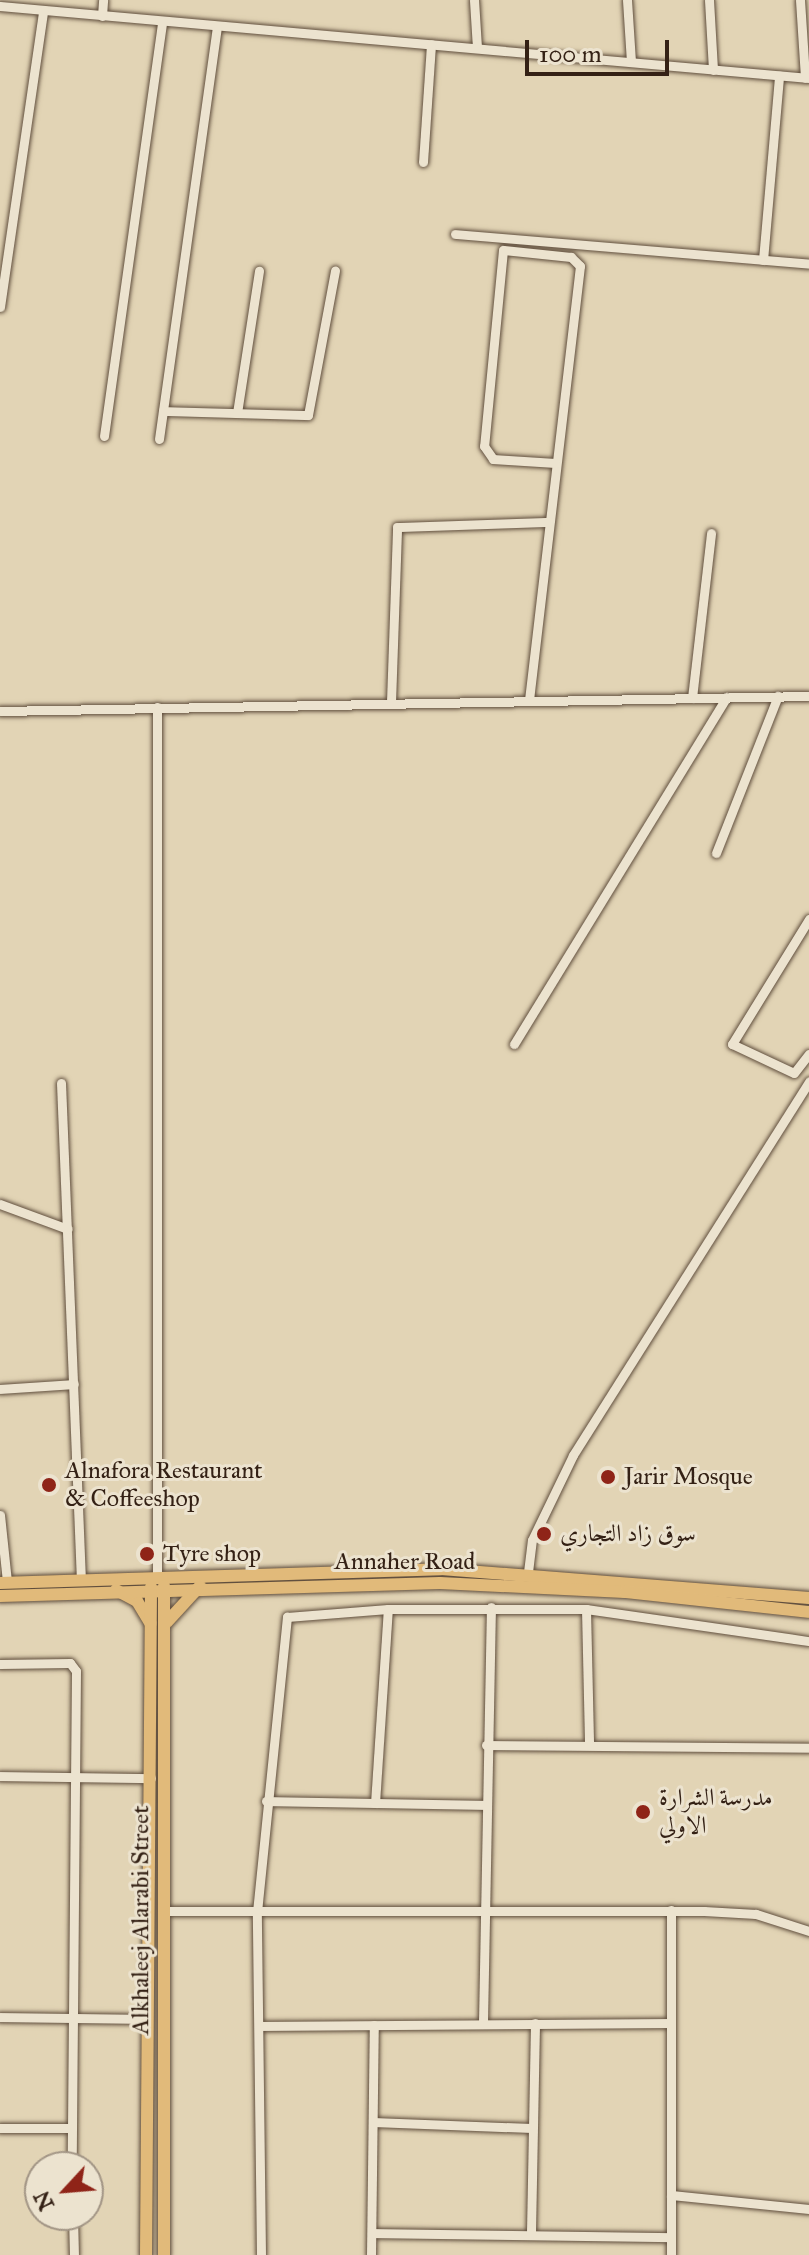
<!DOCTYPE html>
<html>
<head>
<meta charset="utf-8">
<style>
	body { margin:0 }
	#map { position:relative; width:809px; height:2255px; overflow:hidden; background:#e2d4b5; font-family:"IM FELL Great Primer",Amiri,serif }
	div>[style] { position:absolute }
	.roads { filter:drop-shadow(0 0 2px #604e3d) drop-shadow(0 0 2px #604e3d) }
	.minor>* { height:9px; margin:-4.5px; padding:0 4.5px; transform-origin:4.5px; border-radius:4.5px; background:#ece3cf }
	.major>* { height:12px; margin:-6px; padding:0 6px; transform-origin:6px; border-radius:6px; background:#e1ba7a }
	.dots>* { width:22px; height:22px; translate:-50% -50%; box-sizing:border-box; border:4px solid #ece3cf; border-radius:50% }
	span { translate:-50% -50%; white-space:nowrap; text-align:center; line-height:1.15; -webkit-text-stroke:6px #ece3cf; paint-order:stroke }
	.poi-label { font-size:24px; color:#342115 }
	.left { translate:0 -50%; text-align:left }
	.street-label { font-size:24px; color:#342115 }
	.north { position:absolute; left:24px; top:2151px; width:80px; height:80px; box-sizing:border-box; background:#ece3cf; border:2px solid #a29585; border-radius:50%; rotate:244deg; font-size:22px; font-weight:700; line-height:32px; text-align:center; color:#342115 }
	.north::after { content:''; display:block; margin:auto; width:28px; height:36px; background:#8f2418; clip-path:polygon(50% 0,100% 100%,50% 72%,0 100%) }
	.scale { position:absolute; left:525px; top:40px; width:144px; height:36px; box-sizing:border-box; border:4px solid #342115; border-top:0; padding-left:10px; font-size:24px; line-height:28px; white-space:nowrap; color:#342115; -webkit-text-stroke:6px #ece3cf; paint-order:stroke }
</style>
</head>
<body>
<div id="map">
	<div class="roads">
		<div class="minor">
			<div style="left:474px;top:0;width:48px;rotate:86.4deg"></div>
			<div style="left:627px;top:0;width:62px;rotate:86.3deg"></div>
			<div style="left:709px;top:0;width:70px;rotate:86.7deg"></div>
			<div style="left:800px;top:0;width:78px;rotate:86.3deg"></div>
			<div style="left:0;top:6px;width:812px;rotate:5.09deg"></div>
			<div style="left:102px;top:16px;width:16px;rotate:-86deg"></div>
			<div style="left:423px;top:162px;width:118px;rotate:-86.1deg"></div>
			<div style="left:455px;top:234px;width:355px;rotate:4.8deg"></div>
			<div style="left:763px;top:260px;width:185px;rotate:-85deg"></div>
			<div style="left:0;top:307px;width:299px;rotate:-81.7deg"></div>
			<div style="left:163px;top:411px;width:145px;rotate:1.6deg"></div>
			<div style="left:308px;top:415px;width:147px;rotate:-79.4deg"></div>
			<div style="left:237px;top:413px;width:144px;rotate:-81.2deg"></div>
			<div style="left:104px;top:436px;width:419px;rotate:-82deg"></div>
			<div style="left:159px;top:439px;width:417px;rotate:-82deg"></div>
			<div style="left:692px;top:698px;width:166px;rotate:-83.4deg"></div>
			<div style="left:529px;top:700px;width:437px;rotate:-83.3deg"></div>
			<div style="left:580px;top:266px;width:13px;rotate:-135deg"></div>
			<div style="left:571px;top:257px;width:68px;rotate:-174.1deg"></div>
			<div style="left:503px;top:250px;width:197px;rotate:95.5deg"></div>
			<div style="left:484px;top:446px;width:16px;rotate:55deg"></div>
			<div style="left:493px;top:459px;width:62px;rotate:3.7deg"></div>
			<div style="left:391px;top:702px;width:175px;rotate:-88deg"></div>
			<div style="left:397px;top:527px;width:151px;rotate:-1.9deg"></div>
			<div style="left:157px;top:707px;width:867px;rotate:90deg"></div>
			<div style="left:0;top:711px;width:809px;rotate:-1.06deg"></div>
			<div style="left:716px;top:853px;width:169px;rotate:-68.5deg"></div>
			<div style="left:809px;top:919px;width:147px;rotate:121.6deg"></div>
			<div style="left:732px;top:1044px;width:68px;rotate:25.1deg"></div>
			<div style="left:794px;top:1073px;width:24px;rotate:-52deg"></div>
			<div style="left:514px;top:1044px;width:407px;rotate:-58.5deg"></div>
			<div style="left:61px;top:1083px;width:495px;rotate:87.7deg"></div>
			<div style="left:0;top:1204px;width:72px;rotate:20.2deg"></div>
			<div style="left:0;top:1389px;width:74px;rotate:-3.9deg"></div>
			<div style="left:0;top:1515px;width:67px;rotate:84deg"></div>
			<div style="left:528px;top:1572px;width:32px;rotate:-83deg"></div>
			<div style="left:532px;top:1540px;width:94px;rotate:-64.2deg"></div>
			<div style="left:573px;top:1455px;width:442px;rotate:-57.7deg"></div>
			<div style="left:586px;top:1609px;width:133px;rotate:88.7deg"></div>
			<div style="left:0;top:1664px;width:70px;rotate:-0.8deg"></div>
			<div style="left:70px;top:1663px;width:10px;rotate:53deg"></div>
			<div style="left:76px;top:1671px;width:496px;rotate:90.5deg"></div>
			<div style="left:486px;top:1745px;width:323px;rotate:0.5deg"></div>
			<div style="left:0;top:1776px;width:151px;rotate:0.8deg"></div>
			<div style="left:266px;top:1801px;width:219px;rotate:1deg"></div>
			<div style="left:375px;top:1803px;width:194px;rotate:-86.2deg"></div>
			<div style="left:164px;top:1911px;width:540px"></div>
			<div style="left:704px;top:1911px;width:52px;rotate:3.3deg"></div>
			<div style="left:756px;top:1914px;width:56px;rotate:17.8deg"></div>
			<div style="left:0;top:2017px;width:147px;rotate:0.8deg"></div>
			<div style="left:483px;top:2022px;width:415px;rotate:-88.9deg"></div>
			<div style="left:260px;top:2026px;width:409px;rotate:-0.4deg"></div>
			<div style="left:373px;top:2122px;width:159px;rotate:2.2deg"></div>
			<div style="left:0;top:2128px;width:72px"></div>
			<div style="left:671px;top:2195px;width:139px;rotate:5.8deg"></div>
			<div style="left:73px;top:2215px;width:40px;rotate:88.6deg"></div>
			<div style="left:531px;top:2232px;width:209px;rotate:-88.9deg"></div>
			<div style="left:372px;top:2233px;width:299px;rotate:0.8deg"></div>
			<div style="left:261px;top:2255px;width:343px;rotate:-90.7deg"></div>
			<div style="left:257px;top:1912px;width:297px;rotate:-84.2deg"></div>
			<div style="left:287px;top:1617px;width:101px;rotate:-4.5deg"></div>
			<div style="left:388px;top:1609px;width:198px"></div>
			<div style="left:586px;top:1609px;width:225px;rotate:8.2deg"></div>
			<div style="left:371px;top:2255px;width:230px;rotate:-89.3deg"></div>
			<div style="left:671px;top:2255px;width:345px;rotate:-90deg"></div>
		</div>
		<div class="major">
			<div style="left:0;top:1583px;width:441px;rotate:-1.8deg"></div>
			<div style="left:441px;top:1569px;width:369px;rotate:4.5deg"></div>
			<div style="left:116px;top:1590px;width:24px;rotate:28deg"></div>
			<div style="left:137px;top:1601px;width:26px;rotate:59deg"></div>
			<div style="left:0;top:1596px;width:440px;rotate:-1.7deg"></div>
			<div style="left:440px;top:1583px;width:185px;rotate:2.8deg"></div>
			<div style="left:625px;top:1592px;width:185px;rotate:6.2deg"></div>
			<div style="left:167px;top:1622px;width:49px;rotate:-47.5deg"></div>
			<div style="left:146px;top:2255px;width:668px;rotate:-89.57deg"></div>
			<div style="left:164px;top:2255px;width:669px;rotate:-90deg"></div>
		</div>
	</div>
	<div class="dots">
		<div style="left:608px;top:1477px;background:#8f2418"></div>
		<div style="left:49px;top:1485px;background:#8f2418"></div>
		<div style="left:544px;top:1534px;background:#8f2418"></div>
		<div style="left:147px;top:1554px;background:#8f2418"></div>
		<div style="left:643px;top:1812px;background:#8f2418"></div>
	</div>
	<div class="poi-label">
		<span class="left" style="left:65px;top:1485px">Alnafora Restaurant<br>&amp; Coffeeshop</span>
		<span class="left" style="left:624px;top:1477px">Jarir Mosque</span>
		<span class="left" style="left:560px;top:1534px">سوق زاد التجاري</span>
		<span class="left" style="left:163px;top:1554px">Tyre shop</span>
		<span class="left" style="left:659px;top:1812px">مدرسة الشرارة<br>الاولي</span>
	</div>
	<div class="street-label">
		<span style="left:405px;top:1562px">Annaher Road</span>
		<span style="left:141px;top:1920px;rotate:-90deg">Alkhaleej Alarabi Street</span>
	</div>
	<div class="north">N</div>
	<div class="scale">100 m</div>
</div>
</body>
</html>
